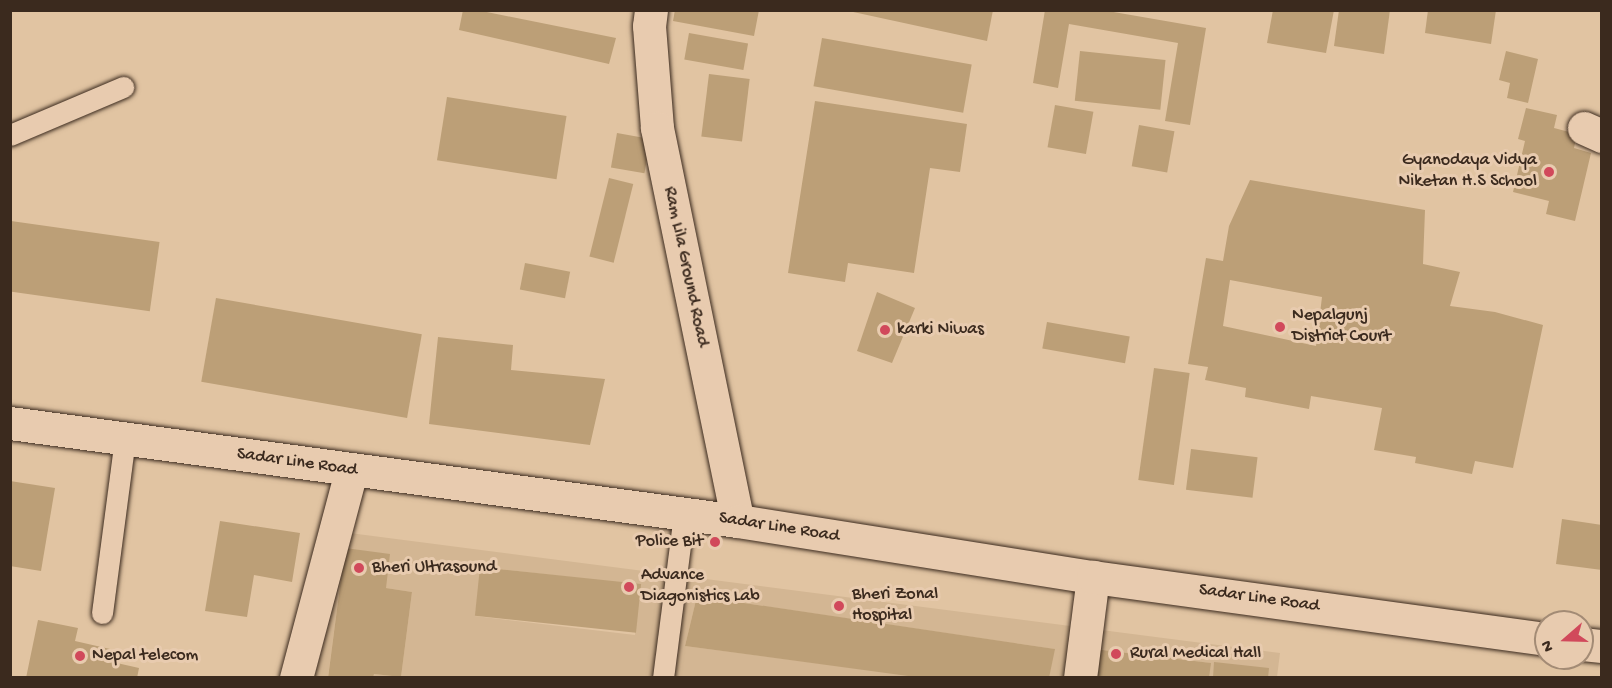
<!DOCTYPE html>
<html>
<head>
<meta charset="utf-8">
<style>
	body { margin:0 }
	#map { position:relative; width:1612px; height:688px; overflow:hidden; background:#e1c4a2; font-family:"Gochi Hand",sans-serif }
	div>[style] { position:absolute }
	.built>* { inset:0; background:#d3b693 }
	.building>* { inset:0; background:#bc9f77; transform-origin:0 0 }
	.roads { filter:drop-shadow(0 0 2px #3b2a1e) drop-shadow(0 0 2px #3b2a1e) }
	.lane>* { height:21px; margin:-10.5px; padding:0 10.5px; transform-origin:10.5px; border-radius:10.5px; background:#e8cbaf }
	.street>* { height:33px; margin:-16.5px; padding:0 16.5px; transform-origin:16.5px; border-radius:16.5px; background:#e8cbaf }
	.primary>* { height:33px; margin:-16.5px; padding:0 16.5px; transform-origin:16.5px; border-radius:16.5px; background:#e8cbaf }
	.dots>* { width:16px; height:16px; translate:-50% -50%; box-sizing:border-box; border:3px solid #e8cbaf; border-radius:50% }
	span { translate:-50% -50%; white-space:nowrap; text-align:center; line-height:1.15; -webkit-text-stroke:6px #e8cbaf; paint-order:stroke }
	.poi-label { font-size:18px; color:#3b2a1e }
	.right { translate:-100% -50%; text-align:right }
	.left { translate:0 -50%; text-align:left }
	.street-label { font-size:18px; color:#3b2a1e }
	.frame { position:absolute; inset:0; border:12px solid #3b2a1e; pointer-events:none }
	.north { position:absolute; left:1534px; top:610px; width:60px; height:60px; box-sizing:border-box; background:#e8cbaf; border:2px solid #a38b75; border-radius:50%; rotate:250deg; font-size:16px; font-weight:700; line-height:24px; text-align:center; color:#3b2a1e }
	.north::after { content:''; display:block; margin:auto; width:21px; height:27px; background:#d1495b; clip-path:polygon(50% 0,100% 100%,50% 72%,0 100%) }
</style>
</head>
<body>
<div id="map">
	<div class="built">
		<div style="clip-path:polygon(evenodd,342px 532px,1280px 653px,1277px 677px,1209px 677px,1210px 663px,1094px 649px,1091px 677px,1049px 677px,1054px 649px,697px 596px,685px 646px,923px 677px,373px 677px,374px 674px,401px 677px,412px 592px,386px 588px,345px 549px,328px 677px,303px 678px,342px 532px,481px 567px,640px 585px,635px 635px,475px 616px,481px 567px)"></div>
	</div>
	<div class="building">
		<div style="clip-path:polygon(463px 10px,477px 10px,616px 38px,609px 64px,459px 30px)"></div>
		<div style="clip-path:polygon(675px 10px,759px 10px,754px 36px,673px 21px)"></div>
		<div style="clip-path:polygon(844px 10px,993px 10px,987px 41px)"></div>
		<div style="clip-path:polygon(1045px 10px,1102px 10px,1206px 28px,1190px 125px,1165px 121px,1178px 43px,1069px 24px,1058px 88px,1033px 83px)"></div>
		<div style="clip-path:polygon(1273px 10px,1334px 10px,1326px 53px,1267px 43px)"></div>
		<div style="clip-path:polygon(1339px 10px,1390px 10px,1384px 54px,1334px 46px)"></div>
		<div style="clip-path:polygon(1428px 10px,1496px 10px,1491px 44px,1425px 33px)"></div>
		<div style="left:689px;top:33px;width:60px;height:27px;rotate:10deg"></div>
		<div style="left:822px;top:38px;width:152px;height:49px;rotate:10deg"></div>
		<div style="left:1080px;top:51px;width:86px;height:50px;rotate:6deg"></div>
		<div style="clip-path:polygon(1506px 51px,1538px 59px,1528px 103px,1507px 98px,1510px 83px,1499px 80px)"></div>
		<div style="left:709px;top:74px;width:41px;height:63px;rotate:7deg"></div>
		<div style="left:447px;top:97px;width:121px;height:64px;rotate:9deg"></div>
		<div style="clip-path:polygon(815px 101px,967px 124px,960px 172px,930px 168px,914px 273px,848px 263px,845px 282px,788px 273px)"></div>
		<div style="left:1055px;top:105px;width:39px;height:43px;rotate:10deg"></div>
		<div style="clip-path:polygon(1526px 108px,1557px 115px,1554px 128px,1577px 134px,1574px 148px,1591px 153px,1575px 221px,1546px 214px,1549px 201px,1513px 192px,1525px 141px,1518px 139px)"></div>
		<div style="left:1139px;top:125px;width:36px;height:42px;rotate:10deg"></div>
		<div style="left:617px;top:133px;width:34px;height:35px;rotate:10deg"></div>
		<div style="left:609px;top:178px;width:25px;height:81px;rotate:14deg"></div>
		<div style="clip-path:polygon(evenodd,1250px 180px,1425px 210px,1423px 264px,1460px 272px,1450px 306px,1495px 312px,1543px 325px,1513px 468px,1475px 461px,1472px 474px,1415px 463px,1416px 457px,1374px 450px,1382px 408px,1311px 396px,1309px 409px,1245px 397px,1246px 388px,1205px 380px,1208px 367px,1188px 364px,1206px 258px,1223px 261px,1229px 226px,1250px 180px,1230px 280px,1322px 297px,1316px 346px,1223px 326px,1230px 280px)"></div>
		<div style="left:11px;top:221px;width:150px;height:70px;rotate:8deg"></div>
		<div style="left:525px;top:263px;width:46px;height:27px;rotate:11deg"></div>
		<div style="clip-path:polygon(877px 292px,915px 308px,892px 363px,857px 351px)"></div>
		<div style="left:216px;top:298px;width:209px;height:85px;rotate:10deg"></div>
		<div style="left:1047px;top:322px;width:84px;height:27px;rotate:10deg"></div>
		<div style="clip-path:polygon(438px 337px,513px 345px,511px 370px,605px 379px,590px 445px,429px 424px)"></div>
		<div style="left:1154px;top:368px;width:36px;height:113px;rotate:8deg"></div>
		<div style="left:1191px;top:449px;width:67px;height:41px;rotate:7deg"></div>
		<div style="clip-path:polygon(10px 481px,55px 488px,41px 571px,10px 566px)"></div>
		<div style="clip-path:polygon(1562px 519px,1602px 525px,1602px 570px,1556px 564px)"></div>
		<div style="clip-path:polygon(220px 521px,300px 533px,292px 582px,254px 575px,247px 617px,205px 611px)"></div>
		<div style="clip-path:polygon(345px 548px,390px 554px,386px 588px,412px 592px,401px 677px,374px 674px,373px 678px,328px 678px)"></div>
		<div style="left:480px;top:567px;width:162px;height:49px;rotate:6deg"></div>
		<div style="clip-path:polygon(697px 596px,1055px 649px,1049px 678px,923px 678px,685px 646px)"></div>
		<div style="clip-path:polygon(38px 620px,78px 628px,75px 641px,110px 649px,108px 661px,139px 668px,137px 678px,26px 678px)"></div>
		<div style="clip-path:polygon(1094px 649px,1211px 663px,1209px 678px,1091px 678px)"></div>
		<div style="clip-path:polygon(1214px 662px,1269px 668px,1268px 678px,1213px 678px)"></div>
	</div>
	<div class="roads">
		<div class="lane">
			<div style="left:10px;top:135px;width:123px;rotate:-23deg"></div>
			<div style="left:102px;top:613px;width:177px;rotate:-82.5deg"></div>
			<div style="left:663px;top:678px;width:165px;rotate:-82.7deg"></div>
		</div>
		<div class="street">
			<div style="left:651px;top:10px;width:16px;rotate:97deg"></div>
			<div style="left:649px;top:26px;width:102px;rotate:85.5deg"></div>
			<div style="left:657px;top:128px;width:401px;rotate:78.4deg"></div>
			<div style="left:1584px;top:128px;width:20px;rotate:24deg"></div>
			<div style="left:296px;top:678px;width:213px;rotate:-75.1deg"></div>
			<div style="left:1080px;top:678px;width:102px;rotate:-82.7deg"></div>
		</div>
		<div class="primary">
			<div style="left:10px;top:423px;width:735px;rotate:7.67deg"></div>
			<div style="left:738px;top:521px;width:359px;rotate:9deg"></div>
			<div style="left:1093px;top:577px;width:457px;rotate:7.8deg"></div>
			<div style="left:1582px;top:644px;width:20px;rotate:6deg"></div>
		</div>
	</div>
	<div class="dots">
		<div style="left:1549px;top:172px;background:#d1495b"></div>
		<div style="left:1280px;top:327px;background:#d1495b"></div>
		<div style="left:885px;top:330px;background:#d1495b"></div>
		<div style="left:715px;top:542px;background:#d1495b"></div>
		<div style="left:359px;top:568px;background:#d1495b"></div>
		<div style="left:629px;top:587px;background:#d1495b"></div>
		<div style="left:839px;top:606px;background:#d1495b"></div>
		<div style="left:1116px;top:654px;background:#d1495b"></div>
		<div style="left:80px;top:656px;background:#d1495b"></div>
	</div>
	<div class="poi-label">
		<span class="right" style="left:1537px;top:172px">Gyanodaya Vidya<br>Niketan H.S School</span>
		<span class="left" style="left:1292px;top:327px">Nepalgunj<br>District Court</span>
		<span class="left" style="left:897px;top:330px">karki Niwas</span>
		<span class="right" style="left:703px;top:542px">Police Bit</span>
		<span class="left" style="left:372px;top:568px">Bheri Ultrasound</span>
		<span class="left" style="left:641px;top:587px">Advance<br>Diagonistics Lab</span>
		<span class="left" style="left:852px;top:606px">Bheri Zonal<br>Hospital</span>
		<span class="left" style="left:1130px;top:654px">Rural Medical Hall</span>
		<span class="left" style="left:92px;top:656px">Nepal telecom</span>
	</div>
	<div class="street-label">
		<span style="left:685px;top:267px;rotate:78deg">Ram Lila Ground Road</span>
		<span style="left:297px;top:463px;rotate:8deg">Sadar Line Road</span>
		<span style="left:779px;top:528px;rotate:9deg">Sadar Line Road</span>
		<span style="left:1259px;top:599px;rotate:8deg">Sadar Line Road</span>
	</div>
	<div class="frame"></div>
	<div class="north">N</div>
</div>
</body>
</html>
